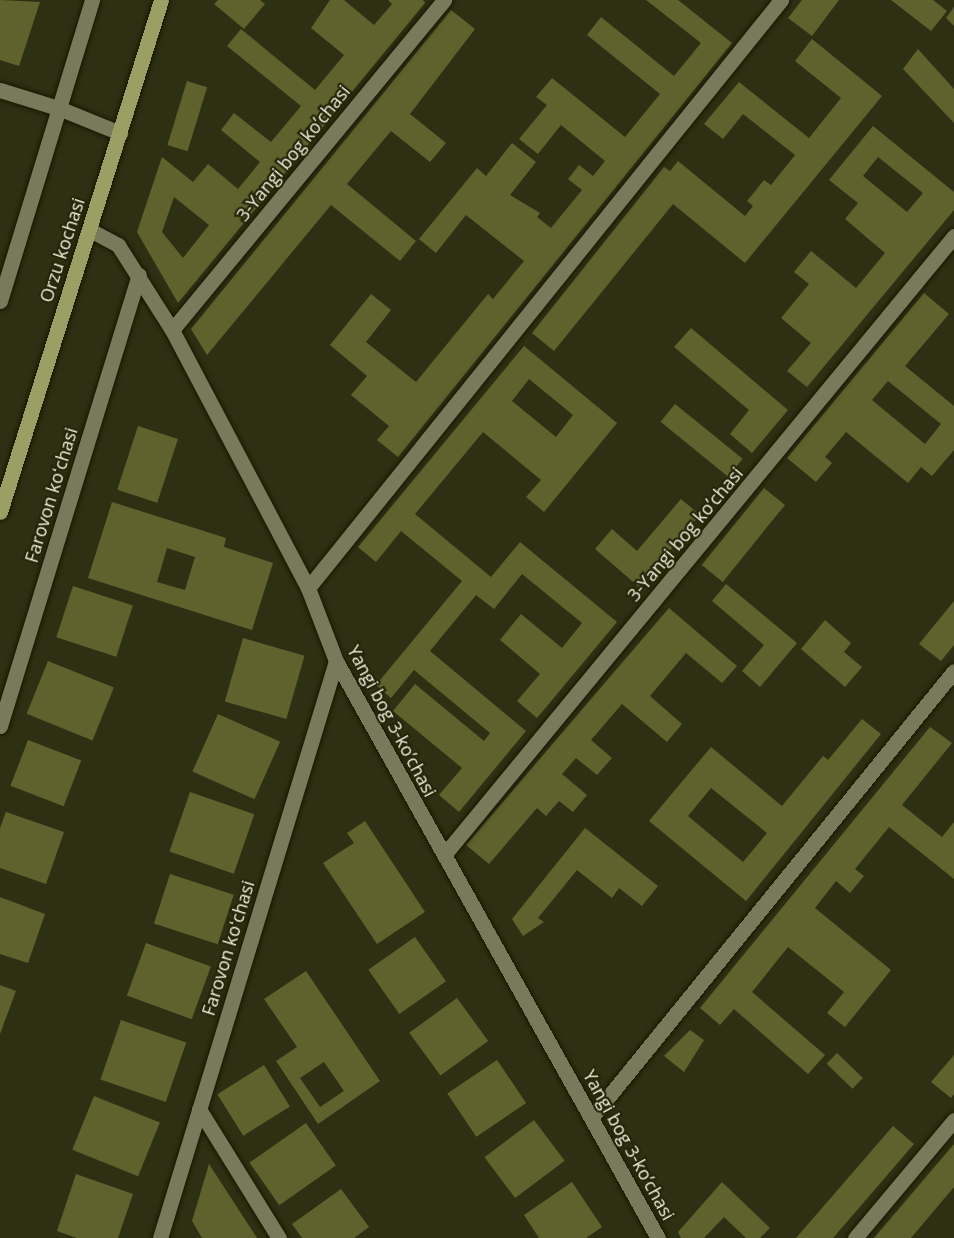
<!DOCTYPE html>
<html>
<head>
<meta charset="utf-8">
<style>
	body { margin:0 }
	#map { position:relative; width:954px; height:1238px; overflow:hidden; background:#2e3013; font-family:"Open Sans",sans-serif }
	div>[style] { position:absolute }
	.building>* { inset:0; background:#60622d; transform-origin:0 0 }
	.roads { filter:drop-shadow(0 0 2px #171700) drop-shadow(0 0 2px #171700) }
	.minor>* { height:15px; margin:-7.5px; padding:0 7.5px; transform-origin:7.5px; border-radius:7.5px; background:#787a5b }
	.major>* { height:15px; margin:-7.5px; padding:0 7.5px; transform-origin:7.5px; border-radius:7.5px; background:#9b9f63 }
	span { translate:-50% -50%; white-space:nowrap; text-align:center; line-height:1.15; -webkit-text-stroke:4.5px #242608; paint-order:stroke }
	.street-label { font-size:18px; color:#eef0df }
</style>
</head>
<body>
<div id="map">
	<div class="building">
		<div style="clip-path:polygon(0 0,40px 2px,19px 66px,0 60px)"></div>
		<div style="clip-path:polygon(218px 0,260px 0,265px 4px,244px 29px,214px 4px)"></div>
		<div style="clip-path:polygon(evenodd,330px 0,344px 0,374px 25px,392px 4px,388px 0,423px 0,425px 3px,178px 303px,137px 232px,162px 157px,193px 182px,208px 164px,238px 189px,260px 162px,221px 130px,234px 113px,271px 142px,301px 106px,227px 46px,241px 29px,315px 90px,344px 55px,311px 28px,330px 0,174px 197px,209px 225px,183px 258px,162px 232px,174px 197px)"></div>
		<div style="clip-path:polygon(646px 0,678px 0,732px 43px,398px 457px,377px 440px,389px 426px,351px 395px,367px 376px,330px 345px,371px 294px,391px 310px,366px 342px,416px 382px,488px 294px,493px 299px,524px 261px,466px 215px,436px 253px,419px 239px,477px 168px,486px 176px,512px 143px,536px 162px,510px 195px,540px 213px,537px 217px,551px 228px,582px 190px,568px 179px,579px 165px,593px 176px,605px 161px,561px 125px,538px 154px,519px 139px,547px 105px,536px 97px,552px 78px,625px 137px,660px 94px,587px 35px,601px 17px,674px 76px,701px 43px)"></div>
		<div style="clip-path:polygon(802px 0,839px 0,812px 36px,788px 18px)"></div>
		<div style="clip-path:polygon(891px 0,933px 0,947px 11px,931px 31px)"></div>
		<div style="clip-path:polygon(954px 7px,954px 26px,946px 18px)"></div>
		<div style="clip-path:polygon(451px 10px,475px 29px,410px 114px,446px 143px,430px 162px,391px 131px,347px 184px,416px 241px,400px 261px,331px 205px,207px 355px,191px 329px)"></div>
		<div style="clip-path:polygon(812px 39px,882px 96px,745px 263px,673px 204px,554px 351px,532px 333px,664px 167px,670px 171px,678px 161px,745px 216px,753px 206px,747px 201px,764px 180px,771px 185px,795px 155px,743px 114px,723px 139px,704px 124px,739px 82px,809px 138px,841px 98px,795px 61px)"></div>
		<div style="clip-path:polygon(918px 49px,954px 89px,954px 123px,903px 69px)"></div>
		<div style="left:187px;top:81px;width:21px;height:67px;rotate:17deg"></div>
		<div style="clip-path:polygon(evenodd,873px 126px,954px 192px,954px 210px,807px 387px,787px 371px,811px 343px,781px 318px,809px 284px,794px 272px,811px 251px,856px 288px,885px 253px,845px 219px,858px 203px,829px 180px,873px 126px,878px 157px,923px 193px,907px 212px,863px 176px,878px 157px)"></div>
		<div style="clip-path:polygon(evenodd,924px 293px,949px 314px,905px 366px,954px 406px,954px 450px,932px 476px,921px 467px,908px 483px,846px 432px,825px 457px,832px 463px,816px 482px,787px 458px,924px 293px,888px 381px,941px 424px,925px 444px,872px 400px,888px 381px)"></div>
		<div style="clip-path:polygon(691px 328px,788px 410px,752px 453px,730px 434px,749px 410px,674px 347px)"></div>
		<div style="clip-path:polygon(evenodd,524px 346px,617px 423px,544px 512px,526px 497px,541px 480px,483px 432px,415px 514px,491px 577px,520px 542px,617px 622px,537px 718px,517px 701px,540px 674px,500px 640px,521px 614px,562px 648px,582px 623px,522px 574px,494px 609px,476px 595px,430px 651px,526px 731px,459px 812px,439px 795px,462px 768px,393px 711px,415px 684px,484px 741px,490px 733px,414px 670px,391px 698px,376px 685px,462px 581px,401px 531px,376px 562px,358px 547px,524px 346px,529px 379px,573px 415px,556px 437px,512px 401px,529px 379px)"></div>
		<div style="left:675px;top:404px;width:87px;height:23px;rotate:39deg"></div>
		<div style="left:138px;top:426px;width:42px;height:67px;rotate:18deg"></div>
		<div style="left:764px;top:488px;width:27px;height:99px;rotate:39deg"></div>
		<div style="clip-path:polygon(681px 499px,700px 515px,639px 587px,595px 549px,612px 529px,637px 551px)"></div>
		<div style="clip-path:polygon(evenodd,112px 502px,226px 538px,224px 547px,273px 563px,252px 630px,88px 578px,112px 502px,167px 548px,195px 557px,185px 590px,157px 582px,167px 548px)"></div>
		<div style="clip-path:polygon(726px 584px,797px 643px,760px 687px,742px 671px,764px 645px,712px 601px)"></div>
		<div style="left:73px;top:586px;width:63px;height:54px;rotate:18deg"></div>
		<div style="clip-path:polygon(954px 601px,954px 645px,941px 661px,919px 644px)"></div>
		<div style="clip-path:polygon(669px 608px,737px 666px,722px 683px,686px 653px,650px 696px,682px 724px,667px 742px,622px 704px,591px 740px,612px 758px,597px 775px,576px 758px,562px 774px,587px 795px,573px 812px,559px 801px,546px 816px,537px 808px,489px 864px,466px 845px)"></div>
		<div style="clip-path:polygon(825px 620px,851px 643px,844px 652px,862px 667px,845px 687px,801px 649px)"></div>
		<div style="left:243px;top:638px;width:64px;height:66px;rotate:16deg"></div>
		<div style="left:48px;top:661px;width:71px;height:57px;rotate:22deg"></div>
		<div style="left:218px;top:714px;width:68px;height:63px;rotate:24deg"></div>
		<div style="clip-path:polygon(evenodd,862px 719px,881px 734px,746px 901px,649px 821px,711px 747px,782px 806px,823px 756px,828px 760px,862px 719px,711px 788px,767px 833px,743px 862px,688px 816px,711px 788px)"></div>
		<div style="clip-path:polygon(930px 727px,952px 743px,902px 805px,942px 837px,954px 822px,954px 879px,889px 827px,855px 869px,864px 876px,850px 893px,836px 881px,815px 908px,891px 970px,845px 1027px,827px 1013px,844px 992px,788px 947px,752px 992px,825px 1055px,808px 1074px,734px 1009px,720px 1025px,700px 1008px)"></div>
		<div style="left:28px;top:740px;width:57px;height:49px;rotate:21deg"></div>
		<div style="left:190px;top:792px;width:68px;height:63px;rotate:19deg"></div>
		<div style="clip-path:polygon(6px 812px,64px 832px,46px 884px,0 868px,0 828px)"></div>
		<div style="clip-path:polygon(365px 821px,425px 912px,377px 944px,323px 863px,354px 843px,347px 833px)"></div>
		<div style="clip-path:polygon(585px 828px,658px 886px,642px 906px,619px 888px,612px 898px,577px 870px,538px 918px,544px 922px,523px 936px,512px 919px)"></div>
		<div style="left:170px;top:874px;width:67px;height:52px;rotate:18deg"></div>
		<div style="clip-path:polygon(0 897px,45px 914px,28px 963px,0 954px)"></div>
		<div style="left:415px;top:937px;width:54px;height:57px;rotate:55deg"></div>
		<div style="left:146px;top:943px;width:69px;height:56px;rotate:20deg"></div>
		<div style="clip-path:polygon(evenodd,306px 971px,380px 1081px,318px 1124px,276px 1061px,297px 1047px,264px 999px,306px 971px,324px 1062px,344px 1091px,320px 1107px,300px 1078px,324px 1062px)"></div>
		<div style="clip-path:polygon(0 985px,16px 991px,0 1034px)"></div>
		<div style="left:457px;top:998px;width:53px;height:59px;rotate:54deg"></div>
		<div style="left:121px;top:1020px;width:69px;height:63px;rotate:19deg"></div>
		<div style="clip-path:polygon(690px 1030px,704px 1040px,684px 1072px,664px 1056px)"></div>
		<div style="left:837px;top:1053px;width:36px;height:15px;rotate:44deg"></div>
		<div style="clip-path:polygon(954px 1055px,954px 1094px,951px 1098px,931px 1082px)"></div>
		<div style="left:497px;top:1060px;width:52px;height:60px;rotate:56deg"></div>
		<div style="left:264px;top:1065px;width:49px;height:55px;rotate:58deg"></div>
		<div style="left:94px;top:1096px;width:71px;height:58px;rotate:22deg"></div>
		<div style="left:534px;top:1120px;width:51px;height:62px;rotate:53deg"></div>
		<div style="left:306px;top:1123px;width:52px;height:69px;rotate:55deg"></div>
		<div style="clip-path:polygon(893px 1126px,914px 1144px,833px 1238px,796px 1238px)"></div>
		<div style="clip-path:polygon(954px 1144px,954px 1187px,911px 1238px,874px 1238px)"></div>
		<div style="clip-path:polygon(209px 1164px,257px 1238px,202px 1238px,192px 1221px)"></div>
		<div style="clip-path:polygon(76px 1174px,133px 1194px,118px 1238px,77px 1238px,57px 1231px)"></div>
		<div style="clip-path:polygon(572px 1182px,602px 1227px,586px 1238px,539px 1238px,524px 1215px)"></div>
		<div style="clip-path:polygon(722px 1182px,770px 1228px,760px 1238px,746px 1238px,724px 1217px,704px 1238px,681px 1238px,678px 1232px)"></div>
		<div style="clip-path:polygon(341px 1189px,369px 1227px,354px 1238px,302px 1238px,292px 1224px)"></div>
	</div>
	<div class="roads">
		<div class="minor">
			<div style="left:0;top:90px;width:64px;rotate:17.3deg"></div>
			<div style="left:61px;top:109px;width:64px;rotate:22.1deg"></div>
			<div style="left:90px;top:230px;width:32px;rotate:28deg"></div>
			<div style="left:118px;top:245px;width:101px;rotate:57.6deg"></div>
			<div style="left:172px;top:330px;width:292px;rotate:62.2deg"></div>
			<div style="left:308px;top:588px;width:78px;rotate:69deg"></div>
			<div style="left:336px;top:661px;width:661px;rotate:60.84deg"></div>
			<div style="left:0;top:301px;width:315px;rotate:-73deg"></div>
			<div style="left:172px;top:330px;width:428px;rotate:-50.5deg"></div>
			<div style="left:308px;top:588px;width:755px;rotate:-51.19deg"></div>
			<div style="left:0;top:726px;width:472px;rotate:-72.9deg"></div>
			<div style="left:444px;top:855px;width:802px;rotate:-50.51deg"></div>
			<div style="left:199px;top:1109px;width:152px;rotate:58.2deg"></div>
			<div style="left:592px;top:1117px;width:574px;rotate:-50.94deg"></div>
			<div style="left:160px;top:1238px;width:603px;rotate:-73.04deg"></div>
			<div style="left:855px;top:1238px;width:154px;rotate:-50deg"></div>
		</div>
		<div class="major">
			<div style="left:0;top:512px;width:537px;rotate:-72.54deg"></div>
		</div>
	</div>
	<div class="street-label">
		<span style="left:293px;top:153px;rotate:-51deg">3-Yangi bog koʼchasi</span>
		<span style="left:62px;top:250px;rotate:-72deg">Orzu kochasi</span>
		<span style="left:51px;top:495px;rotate:-73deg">Farovon koʻchasi</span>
		<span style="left:685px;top:534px;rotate:-50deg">3-Yangi bog koʼchasi</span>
		<span style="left:392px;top:721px;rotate:62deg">Yangi bog 3-koʼchasi</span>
		<span style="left:228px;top:948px;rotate:-73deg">Farovon koʻchasi</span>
		<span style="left:629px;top:1145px;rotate:61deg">Yangi bog 3-koʼchasi</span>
	</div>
</div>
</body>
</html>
